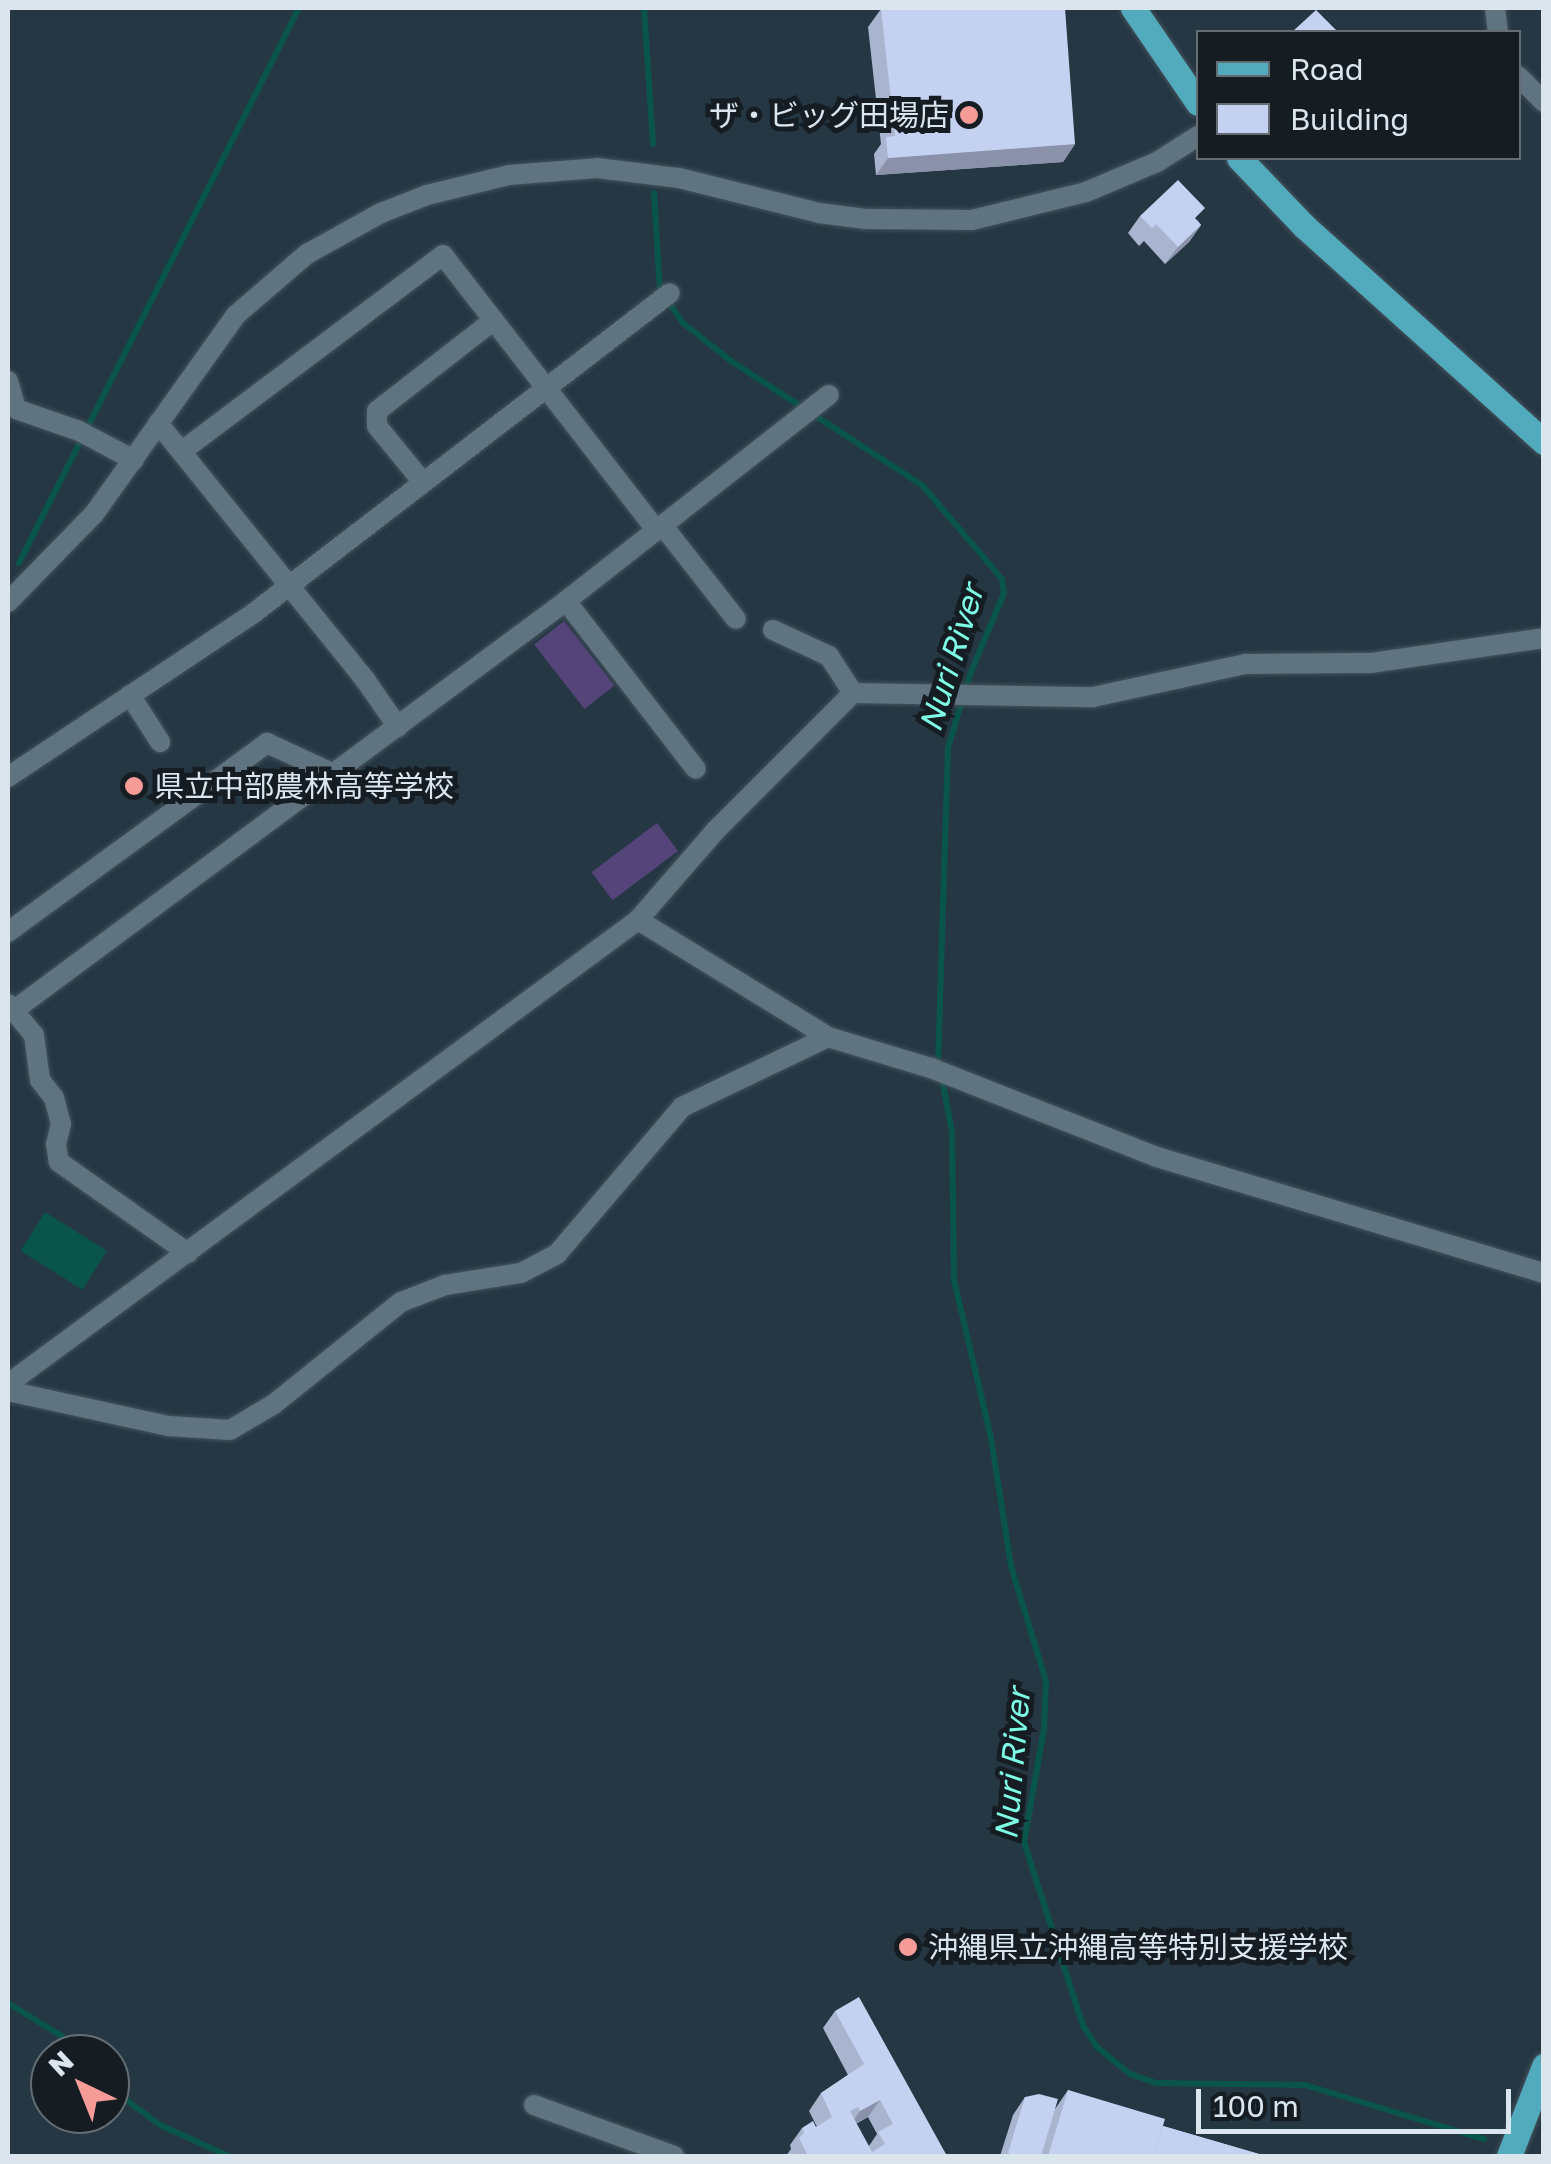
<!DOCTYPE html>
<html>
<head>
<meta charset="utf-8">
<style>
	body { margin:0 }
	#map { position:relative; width:1551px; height:2164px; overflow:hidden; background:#253743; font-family:"Golos Text","Noto Sans JP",sans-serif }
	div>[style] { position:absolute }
	.green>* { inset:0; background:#54447a; transform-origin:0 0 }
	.water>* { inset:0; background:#09554b; transform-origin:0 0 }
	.stream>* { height:6px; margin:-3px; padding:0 3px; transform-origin:3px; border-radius:3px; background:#09554b }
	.roads { filter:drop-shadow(0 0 2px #43525c) drop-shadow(0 0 2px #43525c) }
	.minor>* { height:20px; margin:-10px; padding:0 10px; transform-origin:10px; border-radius:10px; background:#5f7380 }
	.major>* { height:25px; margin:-12.5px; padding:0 12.5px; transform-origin:12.5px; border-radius:12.5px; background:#52abbd }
	.wall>* { inset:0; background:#a9b4cf }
	.shaded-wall>* { inset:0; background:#8992a9 }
	.building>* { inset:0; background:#c4d1f1 }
	.dots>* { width:28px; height:28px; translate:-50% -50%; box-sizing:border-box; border:5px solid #151d23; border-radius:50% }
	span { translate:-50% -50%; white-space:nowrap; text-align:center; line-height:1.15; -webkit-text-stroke:10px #151d23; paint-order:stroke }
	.poi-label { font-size:30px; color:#dbe5ed }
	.right { translate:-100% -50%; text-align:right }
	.left { translate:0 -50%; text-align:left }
	.water-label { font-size:32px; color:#7efce6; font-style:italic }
	.frame { position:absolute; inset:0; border:10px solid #dbe5ed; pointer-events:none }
	.legend { position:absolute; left:1196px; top:30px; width:325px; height:130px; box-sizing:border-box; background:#151d23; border:2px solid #646d74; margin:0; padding:12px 18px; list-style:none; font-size:30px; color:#dbe5ed }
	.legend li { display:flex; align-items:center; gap:20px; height:50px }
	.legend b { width:50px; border:2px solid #646d74 }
	.north { position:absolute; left:30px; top:2034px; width:100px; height:100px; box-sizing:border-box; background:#151d23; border:2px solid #646d74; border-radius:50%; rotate:317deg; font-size:28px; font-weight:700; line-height:40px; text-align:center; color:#dbe5ed }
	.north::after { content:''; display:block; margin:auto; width:35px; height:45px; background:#f59b98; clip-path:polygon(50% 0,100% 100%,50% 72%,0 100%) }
	.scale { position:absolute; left:1196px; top:2089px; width:315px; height:45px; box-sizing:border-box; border:5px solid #dbe5ed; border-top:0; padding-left:12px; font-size:30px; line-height:35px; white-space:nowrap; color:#dbe5ed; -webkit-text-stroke:8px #151d23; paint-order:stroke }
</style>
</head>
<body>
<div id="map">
	<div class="green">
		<div style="left:564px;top:621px;width:82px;height:38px;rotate:52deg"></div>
		<div style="left:657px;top:823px;width:35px;height:82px;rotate:53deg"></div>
	</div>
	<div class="water">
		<div style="left:45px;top:1212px;width:73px;height:46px;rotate:32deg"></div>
	</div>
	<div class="stream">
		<div style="left:644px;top:8px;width:136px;rotate:86.2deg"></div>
		<div style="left:654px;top:193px;width:97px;rotate:86.5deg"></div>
		<div style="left:660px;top:290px;width:40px;rotate:55.1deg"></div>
		<div style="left:683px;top:323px;width:61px;rotate:38.4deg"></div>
		<div style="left:731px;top:361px;width:228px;rotate:33deg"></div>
		<div style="left:922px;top:485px;width:123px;rotate:49.6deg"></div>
		<div style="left:1002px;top:579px;width:14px;rotate:82deg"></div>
		<div style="left:1004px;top:593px;width:86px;rotate:112.7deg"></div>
		<div style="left:971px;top:672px;width:78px;rotate:107deg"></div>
		<div style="left:948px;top:747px;width:315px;rotate:91.8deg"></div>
		<div style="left:19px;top:563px;width:622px;rotate:-63.23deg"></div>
		<div style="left:942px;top:1079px;width:54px;rotate:79.3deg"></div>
		<div style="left:952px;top:1132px;width:148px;rotate:89.2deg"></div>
		<div style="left:954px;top:1280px;width:162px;rotate:76.8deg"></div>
		<div style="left:991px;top:1438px;width:130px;rotate:81.1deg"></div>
		<div style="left:1011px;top:1566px;width:120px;rotate:73.1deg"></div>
		<div style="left:1046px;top:1681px;width:48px;rotate:92.4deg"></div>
		<div style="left:1044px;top:1729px;width:115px;rotate:100deg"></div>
		<div style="left:1024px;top:1842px;width:193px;rotate:72.2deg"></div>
		<div style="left:1083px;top:2026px;width:25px;rotate:56deg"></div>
		<div style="left:1097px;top:2047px;width:43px;rotate:39.3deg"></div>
		<div style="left:1130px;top:2074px;width:28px;rotate:19deg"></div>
		<div style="left:1156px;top:2083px;width:149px;rotate:0.8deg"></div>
		<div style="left:1305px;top:2085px;width:187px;rotate:16.8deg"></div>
		<div style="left:8px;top:2003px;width:61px;rotate:31.6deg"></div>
		<div style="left:60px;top:2035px;width:25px;rotate:48deg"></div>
		<div style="left:110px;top:2088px;width:62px;rotate:36.5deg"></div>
		<div style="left:160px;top:2125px;width:75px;rotate:24.5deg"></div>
	</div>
	<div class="roads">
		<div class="minor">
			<div style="left:1495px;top:8px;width:24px;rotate:83deg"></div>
			<div style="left:1518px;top:76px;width:37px;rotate:45deg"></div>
			<div style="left:8px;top:381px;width:29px;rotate:74deg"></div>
			<div style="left:16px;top:409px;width:67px;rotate:19.2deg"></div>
			<div style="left:79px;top:431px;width:62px;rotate:27.8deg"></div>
			<div style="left:158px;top:423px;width:331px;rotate:51.1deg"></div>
			<div style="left:366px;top:681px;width:56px;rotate:55.2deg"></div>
			<div style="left:182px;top:451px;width:326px;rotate:-36.9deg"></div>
			<div style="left:443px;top:255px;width:349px;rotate:52.2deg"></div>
			<div style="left:422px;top:481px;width:71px;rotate:-129.3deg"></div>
			<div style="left:377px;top:426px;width:15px;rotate:-90deg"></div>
			<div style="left:377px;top:411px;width:148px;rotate:-37.9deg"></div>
			<div style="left:663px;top:526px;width:118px;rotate:51.9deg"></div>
			<div style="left:566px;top:601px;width:212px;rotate:52.3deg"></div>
			<div style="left:8px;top:602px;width:123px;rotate:-45.7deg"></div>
			<div style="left:94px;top:514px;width:244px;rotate:-54.5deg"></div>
			<div style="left:236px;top:315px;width:94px;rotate:-40.7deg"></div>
			<div style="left:307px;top:254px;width:85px;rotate:-29deg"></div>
			<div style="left:381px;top:213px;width:49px;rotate:-21.4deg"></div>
			<div style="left:427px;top:195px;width:84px;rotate:-13.7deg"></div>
			<div style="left:509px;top:175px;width:88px;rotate:-4.5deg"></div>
			<div style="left:597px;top:168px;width:83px;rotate:7deg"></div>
			<div style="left:679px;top:178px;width:144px;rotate:14deg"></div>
			<div style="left:819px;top:213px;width:47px;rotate:7.3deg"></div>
			<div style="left:866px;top:219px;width:106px;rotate:0.5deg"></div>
			<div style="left:972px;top:220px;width:117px;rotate:-13.8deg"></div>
			<div style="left:1086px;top:192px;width:77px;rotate:-22.9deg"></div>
			<div style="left:1157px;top:162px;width:49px;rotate:-32.4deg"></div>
			<div style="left:773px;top:630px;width:62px;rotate:24.9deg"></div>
			<div style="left:829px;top:656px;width:44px;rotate:57deg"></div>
			<div style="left:130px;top:695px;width:56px;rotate:57.4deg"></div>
			<div style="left:8px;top:777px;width:297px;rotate:-33.7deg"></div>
			<div style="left:255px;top:612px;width:523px;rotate:-37.55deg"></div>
			<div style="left:638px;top:920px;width:223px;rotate:31.6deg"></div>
			<div style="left:828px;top:1037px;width:108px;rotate:16.8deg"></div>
			<div style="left:931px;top:1068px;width:243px;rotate:21.5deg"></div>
			<div style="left:1157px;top:1157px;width:404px;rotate:16.7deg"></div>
			<div style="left:8px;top:932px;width:321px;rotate:-36.1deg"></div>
			<div style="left:267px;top:743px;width:74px;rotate:24.8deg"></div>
			<div style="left:8px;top:1004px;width:40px;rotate:50deg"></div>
			<div style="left:34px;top:1035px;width:45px;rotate:82.4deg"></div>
			<div style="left:40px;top:1080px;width:23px;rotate:52deg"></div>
			<div style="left:54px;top:1098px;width:27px;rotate:75deg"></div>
			<div style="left:61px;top:1124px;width:21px;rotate:104deg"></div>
			<div style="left:56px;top:1144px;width:18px;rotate:81deg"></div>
			<div style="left:59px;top:1162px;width:158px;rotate:35.2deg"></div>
			<div style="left:13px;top:1011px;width:688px;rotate:-36.55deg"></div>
			<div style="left:566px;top:601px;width:334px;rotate:-38.1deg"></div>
			<div style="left:8px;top:1384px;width:782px;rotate:-36.37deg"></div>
			<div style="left:638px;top:920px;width:118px;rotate:-49.1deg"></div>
			<div style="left:715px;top:831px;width:195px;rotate:-45deg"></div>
			<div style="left:853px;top:693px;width:240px;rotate:1deg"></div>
			<div style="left:1093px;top:697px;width:157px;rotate:-12.2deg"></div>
			<div style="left:1246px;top:664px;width:125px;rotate:-0.5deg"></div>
			<div style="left:1371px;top:663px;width:175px;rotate:-8.2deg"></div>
			<div style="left:8px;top:1391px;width:165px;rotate:12.3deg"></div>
			<div style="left:169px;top:1426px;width:61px;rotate:3.8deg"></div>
			<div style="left:230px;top:1430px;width:51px;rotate:-30.6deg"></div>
			<div style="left:274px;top:1404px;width:163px;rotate:-38.8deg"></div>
			<div style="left:401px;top:1302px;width:47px;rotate:-21.1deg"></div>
			<div style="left:445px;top:1285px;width:77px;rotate:-9deg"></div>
			<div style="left:521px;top:1273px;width:41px;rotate:-27.8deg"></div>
			<div style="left:557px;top:1254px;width:193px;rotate:-49.6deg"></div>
			<div style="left:682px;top:1107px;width:162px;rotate:-25.6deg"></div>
			<div style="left:534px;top:2105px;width:149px;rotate:20deg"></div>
		</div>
		<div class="major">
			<div style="left:1133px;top:8px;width:115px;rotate:55.6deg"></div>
			<div style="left:1239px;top:158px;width:94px;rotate:46.3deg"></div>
			<div style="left:1304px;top:226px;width:323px;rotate:42deg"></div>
			<div style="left:1509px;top:2156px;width:97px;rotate:-68.7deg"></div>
		</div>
	</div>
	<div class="wall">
		<div style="clip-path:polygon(881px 9px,1075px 144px,1063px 162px,876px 175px,874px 154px,881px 144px,868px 27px)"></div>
		<div style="clip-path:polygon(1140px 216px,1197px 220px,1201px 225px,1189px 242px,1165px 264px,1144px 241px,1139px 246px,1128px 233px)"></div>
		<div style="clip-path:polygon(evenodd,835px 2011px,947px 2156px,786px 2156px,791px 2149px,790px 2145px,802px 2128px,817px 2127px,809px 2111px,821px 2093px,848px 2075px,823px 2028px,835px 2011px,868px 2117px,877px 2134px,869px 2146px,856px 2124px,868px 2117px)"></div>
		<div style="clip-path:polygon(1068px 2090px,1163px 2126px,1266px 2156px,1000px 2156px,1013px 2115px,1025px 2097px,1055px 2109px)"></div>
	</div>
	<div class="shaded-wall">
		<div style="clip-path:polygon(1075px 144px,1063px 162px,876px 175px,888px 158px)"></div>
		<div style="clip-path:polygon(1201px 225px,1189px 242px,1165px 264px,1178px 247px)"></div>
		<div style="clip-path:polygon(880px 2100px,868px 2117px,848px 2128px,860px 2111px)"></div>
	</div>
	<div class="building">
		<div style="clip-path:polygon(902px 8px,1065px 8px,1075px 144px,888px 158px,886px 137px,895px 136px,881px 9px)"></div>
		<div style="clip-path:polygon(1316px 10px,1338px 32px,1292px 32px)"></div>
		<div style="clip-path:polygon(1178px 180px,1205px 208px,1195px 218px,1201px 225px,1178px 247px,1156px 224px,1152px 228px,1140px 216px)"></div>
		<div style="clip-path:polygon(evenodd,859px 1997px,947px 2156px,808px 2156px,799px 2138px,804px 2133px,802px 2128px,813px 2121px,816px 2127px,832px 2117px,821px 2093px,864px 2064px,835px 2011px,859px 1997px,880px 2100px,893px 2124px,878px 2132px,885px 2144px,872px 2152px,850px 2111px,858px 2107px,860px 2111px,880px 2100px)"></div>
		<div style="clip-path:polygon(1068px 2090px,1165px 2119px,1154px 2156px,1048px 2156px)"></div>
		<div style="clip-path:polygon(1039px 2094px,1058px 2099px,1041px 2156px,1016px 2156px,1008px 2153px,1025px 2097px)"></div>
		<div style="clip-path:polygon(1163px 2126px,1266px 2156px,1154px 2156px)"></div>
	</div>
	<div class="dots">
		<div style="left:969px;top:115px;background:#f59b98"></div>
		<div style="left:134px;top:786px;background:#f59b98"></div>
		<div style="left:908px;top:1947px;background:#f59b98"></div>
	</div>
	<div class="poi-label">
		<span class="right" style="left:949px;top:115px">ザ・ビッグ田場店</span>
		<span class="left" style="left:154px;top:786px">県立中部農林高等学校</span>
		<span class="left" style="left:928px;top:1947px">沖縄県立沖縄高等特別支援学校</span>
	</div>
	<div class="water-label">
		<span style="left:951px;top:658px;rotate:-73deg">Nuri River</span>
		<span style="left:1012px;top:1764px;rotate:-85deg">Nuri River</span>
	</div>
	<div class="frame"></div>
	<ul class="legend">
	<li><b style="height:12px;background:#52abbd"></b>Road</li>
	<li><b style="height:28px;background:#c4d1f1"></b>Building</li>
	</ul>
	<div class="north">N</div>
	<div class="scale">100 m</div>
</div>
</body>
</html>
